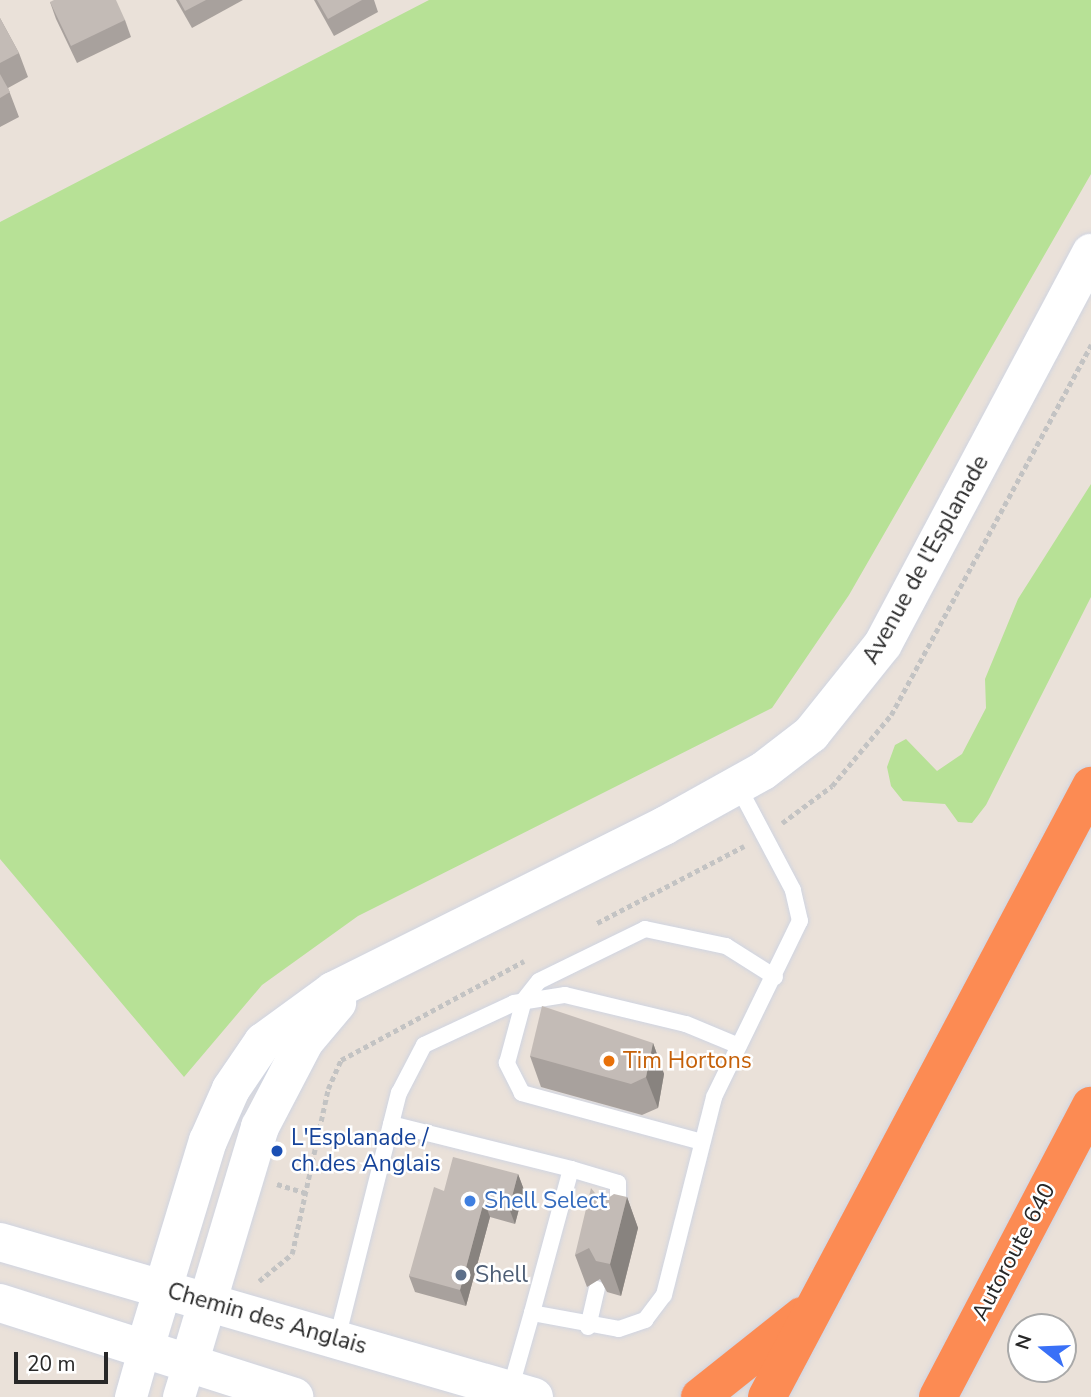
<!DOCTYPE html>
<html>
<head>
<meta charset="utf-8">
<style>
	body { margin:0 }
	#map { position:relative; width:1091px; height:1397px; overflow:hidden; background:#eae1d9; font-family:"Nunito Sans",sans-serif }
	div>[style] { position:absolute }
	.green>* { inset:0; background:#b7e196 }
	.path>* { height:4.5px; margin-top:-2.25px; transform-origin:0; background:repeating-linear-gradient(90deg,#c3c3c3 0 5px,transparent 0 8.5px) }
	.roads { filter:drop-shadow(0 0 2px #cfd4e1) drop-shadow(0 0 2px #cfd4e1) }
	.service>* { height:16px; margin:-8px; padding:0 8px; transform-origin:8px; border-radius:8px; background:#fff }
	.minor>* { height:32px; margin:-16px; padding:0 16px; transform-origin:16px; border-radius:16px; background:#fff }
	.tertiary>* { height:38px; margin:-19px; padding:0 19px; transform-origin:19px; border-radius:19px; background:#fff }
	.motorway>* { height:38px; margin:-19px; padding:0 19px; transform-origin:19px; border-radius:19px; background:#fc8b53 }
	.wall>* { inset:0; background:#a8a19d }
	.shaded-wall>* { inset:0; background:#88837f }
	.building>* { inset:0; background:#c3bbb6 }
	.dots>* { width:19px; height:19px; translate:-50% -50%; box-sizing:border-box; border:4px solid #fff; border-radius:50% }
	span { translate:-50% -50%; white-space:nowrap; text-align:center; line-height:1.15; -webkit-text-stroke:5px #fff; paint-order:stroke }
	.street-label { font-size:23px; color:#282828 }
	.food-label { font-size:23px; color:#c56008 }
	.left { translate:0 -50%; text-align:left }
	.transit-label { font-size:23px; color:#164399 }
	.shop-label { font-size:23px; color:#366cbe }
	.service-label { font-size:23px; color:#4e5e75 }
	.north { position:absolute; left:1007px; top:1313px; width:70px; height:70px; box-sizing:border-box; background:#fff; border:2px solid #a9a9a9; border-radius:50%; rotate:288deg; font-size:19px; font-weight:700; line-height:28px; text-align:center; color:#282828 }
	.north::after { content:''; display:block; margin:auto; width:24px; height:32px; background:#3970f7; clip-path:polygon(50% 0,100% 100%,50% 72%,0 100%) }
	.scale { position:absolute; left:14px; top:1352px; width:94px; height:32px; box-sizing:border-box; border:4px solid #282828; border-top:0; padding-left:9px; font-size:21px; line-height:24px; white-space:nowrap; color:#282828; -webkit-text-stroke:5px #fff; paint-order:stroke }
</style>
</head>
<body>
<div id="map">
	<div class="green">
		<div style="clip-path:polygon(429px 0,1091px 0,1091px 174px,849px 595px,772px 708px,358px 916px,262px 985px,184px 1077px,0 859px,0 222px)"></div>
		<div style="clip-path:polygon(1091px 484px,1091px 597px,986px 805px,972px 823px,958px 822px,945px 804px,903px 801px,891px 786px,887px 767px,895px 745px,906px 739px,937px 771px,962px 754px,986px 708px,985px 679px,1018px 599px)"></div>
	</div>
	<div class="path">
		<div style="left:782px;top:823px;width:62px;rotate:-36.5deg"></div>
		<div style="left:832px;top:786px;width:92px;rotate:-50.3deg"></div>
		<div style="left:891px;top:715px;width:421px;rotate:-61.6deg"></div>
		<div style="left:597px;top:923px;width:166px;rotate:-27.6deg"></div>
		<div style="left:277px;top:1184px;width:31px;rotate:17deg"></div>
		<div style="left:259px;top:1281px;width:43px;rotate:-39.3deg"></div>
		<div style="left:292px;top:1254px;width:169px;rotate:-77.7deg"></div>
		<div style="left:328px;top:1089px;width:32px;rotate:-66deg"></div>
		<div style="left:341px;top:1060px;width:208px;rotate:-28.4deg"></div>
	</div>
	<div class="roads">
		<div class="service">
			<div style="left:391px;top:1124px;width:186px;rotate:14deg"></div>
			<div style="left:571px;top:1169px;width:149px;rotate:105.2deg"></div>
			<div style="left:702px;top:1142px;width:187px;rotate:-164.8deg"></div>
			<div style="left:522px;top:1093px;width:34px;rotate:-117deg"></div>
			<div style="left:507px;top:1063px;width:65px;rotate:-74.9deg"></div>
			<div style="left:524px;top:1000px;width:24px;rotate:-52deg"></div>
			<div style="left:539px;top:981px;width:118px;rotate:-26.1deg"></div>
			<div style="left:645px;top:929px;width:83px;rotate:11.9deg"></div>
			<div style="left:726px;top:946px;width:58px;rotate:32.3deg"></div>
			<div style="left:571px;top:1169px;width:49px;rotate:16.6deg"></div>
			<div style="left:618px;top:1183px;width:31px;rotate:90deg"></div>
			<div style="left:588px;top:1327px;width:39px;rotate:-77deg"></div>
			<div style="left:337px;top:1339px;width:254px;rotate:-75.9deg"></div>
			<div style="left:399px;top:1093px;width:54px;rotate:-62.5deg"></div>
			<div style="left:424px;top:1045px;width:99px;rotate:-25deg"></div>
			<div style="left:514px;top:1003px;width:52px;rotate:-8.9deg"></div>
			<div style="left:565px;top:995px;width:124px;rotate:13.5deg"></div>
			<div style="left:686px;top:1024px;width:57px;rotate:22.5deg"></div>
			<div style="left:510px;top:1390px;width:80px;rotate:-74.1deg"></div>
			<div style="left:532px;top:1313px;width:88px;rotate:10.4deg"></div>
			<div style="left:619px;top:1329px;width:28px;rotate:-19deg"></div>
			<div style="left:645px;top:1320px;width:31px;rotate:-53deg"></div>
			<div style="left:664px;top:1295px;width:204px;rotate:-75.8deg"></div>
			<div style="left:714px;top:1097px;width:196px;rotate:-64deg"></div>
			<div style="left:800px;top:921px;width:32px;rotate:-103deg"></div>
			<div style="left:793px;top:890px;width:118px;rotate:-117.9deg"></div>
		</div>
		<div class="minor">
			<div style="left:131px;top:1397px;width:48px;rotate:-74.2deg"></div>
			<div style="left:179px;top:1397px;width:31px;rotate:-73deg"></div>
		</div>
		<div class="tertiary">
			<div style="left:0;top:1242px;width:556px;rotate:16.19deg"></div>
			<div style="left:0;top:1303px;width:309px;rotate:17.7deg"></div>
			<div style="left:144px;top:1351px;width:220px;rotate:-73.1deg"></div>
			<div style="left:208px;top:1141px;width:57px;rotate:-66.1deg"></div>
			<div style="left:231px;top:1089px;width:57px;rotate:-55.8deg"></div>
			<div style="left:263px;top:1042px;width:87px;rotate:-36.1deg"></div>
			<div style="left:333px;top:991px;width:370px;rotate:-26.5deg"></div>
			<div style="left:664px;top:826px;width:113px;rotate:-29.1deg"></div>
			<div style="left:763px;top:771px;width:61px;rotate:-37.6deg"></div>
			<div style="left:811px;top:734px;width:115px;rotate:-51.3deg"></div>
			<div style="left:883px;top:644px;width:443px;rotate:-62deg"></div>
			<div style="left:188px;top:1367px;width:251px;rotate:-73.3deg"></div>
			<div style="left:260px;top:1127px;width:97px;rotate:-62.4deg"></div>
			<div style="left:305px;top:1041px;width:50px;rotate:-49.9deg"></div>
		</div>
		<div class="motorway">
			<div style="left:700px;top:1397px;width:130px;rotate:-38.5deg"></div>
			<div style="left:767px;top:1397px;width:692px;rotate:-62.06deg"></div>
			<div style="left:938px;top:1397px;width:329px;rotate:-62.3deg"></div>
		</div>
	</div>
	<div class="wall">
		<div style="clip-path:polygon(176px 0,243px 0,192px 28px)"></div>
		<div style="clip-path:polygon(314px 0,374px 0,378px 12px,334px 36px)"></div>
		<div style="clip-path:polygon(50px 2px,125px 20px,131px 37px,77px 63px,56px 19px)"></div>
		<div style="clip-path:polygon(0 18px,19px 53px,28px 77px,8px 88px,19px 117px,0 127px)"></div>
		<div style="clip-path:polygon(653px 1043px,664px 1074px,658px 1108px,642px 1115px,541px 1087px,530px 1056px)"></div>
		<div style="clip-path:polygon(518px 1174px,524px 1190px,515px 1224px,490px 1217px,466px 1306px,415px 1292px,409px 1276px,444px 1191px)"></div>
		<div style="clip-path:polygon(627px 1197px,638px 1228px,621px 1296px,607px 1292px,600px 1279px,587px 1287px,575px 1255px,602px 1202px)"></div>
	</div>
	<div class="shaded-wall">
		<div style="clip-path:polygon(653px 1043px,664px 1074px,658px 1108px,646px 1077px)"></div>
		<div style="clip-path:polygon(518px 1174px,524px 1190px,515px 1224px,509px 1208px)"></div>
		<div style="clip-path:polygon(627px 1197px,638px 1228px,621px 1296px,610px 1264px)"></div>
		<div style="clip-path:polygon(484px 1201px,490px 1217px,466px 1306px,460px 1290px)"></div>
	</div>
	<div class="building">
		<div style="clip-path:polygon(54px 0,116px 0,125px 20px,71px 46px,50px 2px)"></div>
		<div style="clip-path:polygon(179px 0,206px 0,185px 11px)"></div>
		<div style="clip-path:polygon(317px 0,362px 0,328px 19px)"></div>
		<div style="clip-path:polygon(0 18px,19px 53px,0 63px)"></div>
		<div style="clip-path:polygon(0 74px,10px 92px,0 98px)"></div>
		<div style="clip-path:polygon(542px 1006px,653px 1043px,646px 1077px,631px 1084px,530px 1056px)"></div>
		<div style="clip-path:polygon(453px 1157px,518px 1174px,509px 1208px,484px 1201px,460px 1290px,409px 1276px,434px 1187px,444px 1191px)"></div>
		<div style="clip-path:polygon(591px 1188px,602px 1202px,614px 1194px,627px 1197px,610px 1264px,596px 1261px,589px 1248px,575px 1255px)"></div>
	</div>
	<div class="dots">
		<div style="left:609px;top:1061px;background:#e8710a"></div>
		<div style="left:277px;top:1151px;background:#1a4fb4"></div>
		<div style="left:470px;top:1201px;background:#3f7fe0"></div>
		<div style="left:461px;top:1275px;background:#5c6f8a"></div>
	</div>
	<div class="street-label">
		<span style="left:926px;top:560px;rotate:-61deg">Avenue de l'Esplanade</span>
		<span style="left:1014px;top:1252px;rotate:-62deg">Autoroute 640</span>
		<span style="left:267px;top:1319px;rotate:16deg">Chemin des Anglais</span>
	</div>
	<div class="food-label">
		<span class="left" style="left:623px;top:1061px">Tim Hortons</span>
	</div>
	<div class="transit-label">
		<span class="left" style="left:291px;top:1151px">L'Esplanade /<br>ch.des Anglais</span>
	</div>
	<div class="shop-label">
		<span class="left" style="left:484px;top:1201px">Shell Select</span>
	</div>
	<div class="service-label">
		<span class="left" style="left:475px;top:1275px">Shell</span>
	</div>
	<div class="north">N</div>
	<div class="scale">20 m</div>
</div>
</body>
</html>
